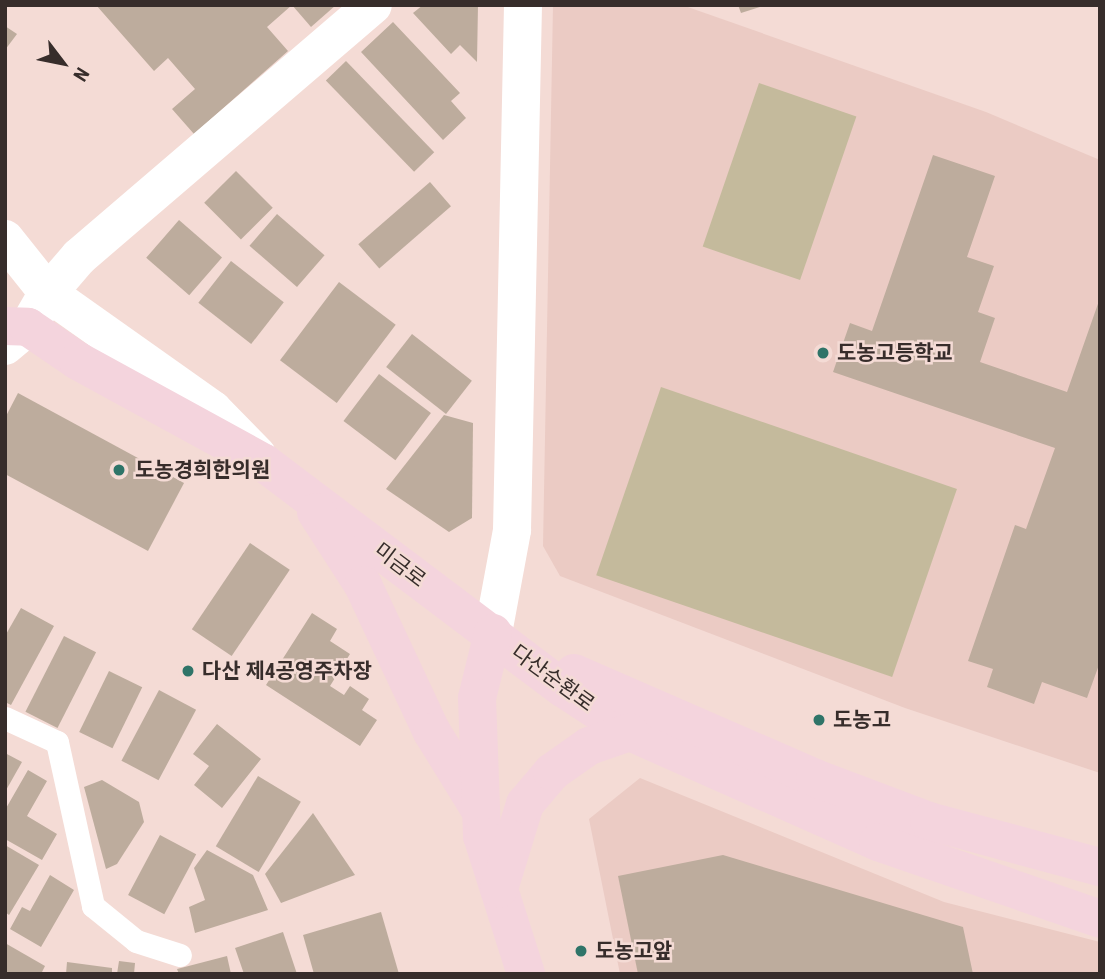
<!DOCTYPE html>
<html>
<head>
<meta charset="utf-8">
<style>
	body { margin:0 }
	#map { position:relative; width:1105px; height:979px; overflow:hidden; background:#f4dbd5; font-family:"Roboto Condensed","Noto Sans KR",sans-serif }
	div>[style] { position:absolute }
	.built>* { inset:0; background:#ebcbc4 }
	.green>* { inset:0; background:#c4ba9c; transform-origin:0 0 }
	.building>* { inset:0; background:#bdac9d; transform-origin:0 0 }
	.lane>* { height:23px; margin:-11.5px; padding:0 11.5px; transform-origin:11.5px; border-radius:11.5px; background:#fff }
	.street>* { height:38px; margin:-19px; padding:0 19px; transform-origin:19px; border-radius:19px; background:#fff }
	.secondary>* { height:38px; margin:-19px; padding:0 19px; transform-origin:19px; border-radius:19px; background:#f4d4dd }
	.dots>* { width:19px; height:19px; translate:-50% -50%; box-sizing:border-box; border:4px solid #f4dbd5; border-radius:50% }
	span { translate:-50% -50%; white-space:nowrap; text-align:center; line-height:1.15; -webkit-text-stroke:5px #f4dbd5; paint-order:stroke }
	.poi-label { font-size:21px; color:#372d2b; font-weight:700 }
	.left { translate:0 -50%; text-align:left }
	.street-label { font-size:21px; color:#372d2b }
	.frame { position:absolute; inset:0; border:7px solid #372d2b; pointer-events:none }
	.north { position:absolute; left:28px; top:28px; width:70px; height:70px; -webkit-text-stroke:5px #f4dbd5; paint-order:stroke; rotate:122deg; font-size:19px; font-weight:700; line-height:28px; text-align:center; color:#372d2b }
	.north::after { content:''; display:block; margin:auto; width:24px; height:32px; background:#372d2b; clip-path:polygon(50% 0,100% 100%,50% 72%,0 100%) }
</style>
</head>
<body>
<div id="map">
	<div class="built">
		<div style="clip-path:polygon(553px 5px,682px 5px,986px 112px,1100px 160px,1100px 773px,905px 708px,560px 576px,543px 546px)"></div>
		<div style="clip-path:polygon(640px 778px,944px 902px,1100px 942px,1100px 974px,620px 974px,589px 819px)"></div>
	</div>
	<div class="green">
		<div style="left:759px;top:83px;width:103px;height:173px;rotate:19deg"></div>
		<div style="left:661px;top:387px;width:313px;height:199px;rotate:19deg"></div>
	</div>
	<div class="building">
		<div style="clip-path:polygon(96px 5px,292px 5px,267px 27px,288px 51px,194px 134px,172px 109px,195px 89px,168px 58px,154px 71px)"></div>
		<div style="clip-path:polygon(292px 5px,336px 5px,311px 27px)"></div>
		<div style="clip-path:polygon(423px 5px,478px 5px,477px 62px,460px 45px,451px 54px,413px 13px)"></div>
		<div style="clip-path:polygon(738px 5px,763px 5px,763px 6px,741px 13px)"></div>
		<div style="clip-path:polygon(393px 22px,460px 93px,451px 101px,466px 118px,443px 140px,361px 52px)"></div>
		<div style="clip-path:polygon(5px 26px,17px 34px,5px 50px)"></div>
		<div style="left:346px;top:61px;width:127px;height:28px;rotate:46deg"></div>
		<div style="clip-path:polygon(933px 155px,995px 176px,967px 257px,994px 266px,978px 312px,995px 318px,980px 362px,1067px 392px,1100px 298px,1100px 662px,1087px 698px,1042px 682px,1034px 704px,987px 687px,993px 669px,968px 661px,1015px 525px,1026px 529px,1055px 448px,833px 372px,850px 323px,872px 331px)"></div>
		<div style="left:236px;top:171px;width:52px;height:45px;rotate:45deg"></div>
		<div style="left:430px;top:182px;width:32px;height:95px;rotate:49deg"></div>
		<div style="left:277px;top:214px;width:63px;height:42px;rotate:41deg"></div>
		<div style="left:179px;top:220px;width:57px;height:50px;rotate:41deg"></div>
		<div style="left:231px;top:261px;width:67px;height:53px;rotate:38deg"></div>
		<div style="left:339px;top:282px;width:71px;height:98px;rotate:37deg"></div>
		<div style="left:412px;top:334px;width:76px;height:42px;rotate:38deg"></div>
		<div style="left:379px;top:374px;width:65px;height:59px;rotate:37deg"></div>
		<div style="clip-path:polygon(18px 393px,184px 483px,148px 551px,5px 474px,5px 418px)"></div>
		<div style="clip-path:polygon(444px 415px,473px 423px,472px 518px,449px 532px,386px 489px)"></div>
		<div style="left:250px;top:543px;width:48px;height:104px;rotate:34deg"></div>
		<div style="clip-path:polygon(21px 608px,54px 626px,11px 705px,5px 702px,5px 636px)"></div>
		<div style="clip-path:polygon(312px 613px,337px 629px,330px 641px,350px 654px,330px 686px,344px 695px,350px 686px,369px 699px,362px 710px,377px 720px,360px 746px,266px 685px)"></div>
		<div style="left:64px;top:636px;width:36px;height:85px;rotate:27deg"></div>
		<div style="left:109px;top:671px;width:37px;height:68px;rotate:26deg"></div>
		<div style="left:159px;top:690px;width:42px;height:80px;rotate:28deg"></div>
		<div style="clip-path:polygon(217px 724px,261px 759px,222px 808px,194px 785px,209px 766px,193px 754px)"></div>
		<div style="clip-path:polygon(5px 753px,22px 762px,5px 792px)"></div>
		<div style="clip-path:polygon(28px 770px,47px 781px,27px 816px,57px 834px,42px 860px,5px 839px,5px 810px)"></div>
		<div style="left:258px;top:776px;width:50px;height:82px;rotate:31deg"></div>
		<div style="clip-path:polygon(102px 780px,139px 802px,144px 822px,117px 864px,106px 869px,84px 787px)"></div>
		<div style="clip-path:polygon(313px 813px,355px 875px,281px 903px,265px 874px)"></div>
		<div style="left:160px;top:835px;width:41px;height:68px;rotate:28deg"></div>
		<div style="clip-path:polygon(5px 845px,39px 865px,9px 915px,5px 912px)"></div>
		<div style="clip-path:polygon(207px 850px,253px 875px,268px 910px,195px 933px,189px 907px,205px 900px,194px 868px)"></div>
		<div style="clip-path:polygon(723px 855px,963px 927px,973px 974px,638px 974px,618px 876px)"></div>
		<div style="clip-path:polygon(50px 875px,74px 890px,41px 947px,10px 929px,22px 907px,30px 911px)"></div>
		<div style="clip-path:polygon(381px 912px,399px 974px,314px 974px,303px 935px)"></div>
		<div style="clip-path:polygon(283px 932px,297px 974px,244px 974px,235px 948px)"></div>
		<div style="clip-path:polygon(5px 943px,45px 966px,41px 974px,5px 974px)"></div>
		<div style="clip-path:polygon(227px 956px,231px 974px,179px 974px,177px 969px)"></div>
		<div style="clip-path:polygon(119px 961px,135px 963px,134px 974px,117px 974px)"></div>
		<div style="clip-path:polygon(67px 962px,112px 968px,112px 974px,66px 974px)"></div>
	</div>
	<div class="lane">
		<div style="left:5px;top:718px;width:57px;rotate:24.8deg"></div>
		<div style="left:57px;top:742px;width:168px;rotate:77.6deg"></div>
		<div style="left:93px;top:906px;width:55px;rotate:39.1deg"></div>
		<div style="left:136px;top:941px;width:46px;rotate:17.7deg"></div>
	</div>
	<div class="street">
		<div style="left:5px;top:239px;width:69px;rotate:51.5deg"></div>
		<div style="left:48px;top:293px;width:202px;rotate:35.3deg"></div>
		<div style="left:213px;top:410px;width:63px;rotate:45.6deg"></div>
		<div style="left:5px;top:346px;width:30px;rotate:-40deg"></div>
		<div style="left:28px;top:327px;width:39px;rotate:-60deg"></div>
		<div style="left:48px;top:293px;width:48px;rotate:-49.3deg"></div>
		<div style="left:79px;top:257px;width:387px;rotate:-40.6deg"></div>
		<div style="left:493px;top:633px;width:105px;rotate:-79.5deg"></div>
		<div style="left:512px;top:530px;width:525px;rotate:-88.8deg"></div>
	</div>
	<div class="secondary">
		<div style="left:5px;top:326px;width:23px;rotate:2deg"></div>
		<div style="left:28px;top:327px;width:60px;rotate:34.2deg"></div>
		<div style="left:78px;top:361px;width:212px;rotate:28.7deg"></div>
		<div style="left:264px;top:463px;width:374px;rotate:37deg"></div>
		<div style="left:563px;top:688px;width:80px;rotate:33.3deg"></div>
		<div style="left:630px;top:732px;width:271px;rotate:23.9deg"></div>
		<div style="left:878px;top:842px;width:235px;rotate:19.1deg"></div>
		<div style="left:316px;top:512px;width:87px;rotate:57.2deg"></div>
		<div style="left:363px;top:585px;width:162px;rotate:64.9deg"></div>
		<div style="left:432px;top:732px;width:92px;rotate:58.4deg"></div>
		<div style="left:493px;top:633px;width:67px;rotate:103.8deg"></div>
		<div style="left:477px;top:698px;width:138px;rotate:87.9deg"></div>
		<div style="left:482px;top:836px;width:145px;rotate:72.3deg"></div>
		<div style="left:574px;top:673px;width:263px;rotate:23.5deg"></div>
		<div style="left:815px;top:778px;width:122px;rotate:20.7deg"></div>
		<div style="left:929px;top:821px;width:177px;rotate:15.1deg"></div>
		<div style="left:499px;top:889px;width:89px;rotate:-73deg"></div>
		<div style="left:525px;top:804px;width:42px;rotate:-49.8deg"></div>
		<div style="left:552px;top:772px;width:45px;rotate:-35.1deg"></div>
		<div style="left:589px;top:746px;width:43px;rotate:-18.9deg"></div>
	</div>
	<div class="dots">
		<div style="left:823px;top:353px;background:#2f7468"></div>
		<div style="left:119px;top:470px;background:#2f7468"></div>
		<div style="left:188px;top:671px;background:#2f7468"></div>
		<div style="left:819px;top:720px;background:#2f7468"></div>
		<div style="left:581px;top:951px;background:#2f7468"></div>
	</div>
	<div class="poi-label">
		<span class="left" style="left:837px;top:353px">도농고등학교</span>
		<span class="left" style="left:135px;top:470px">도농경희한의원</span>
		<span class="left" style="left:202px;top:671px">다산 제4공영주차장</span>
		<span class="left" style="left:833px;top:720px">도농고</span>
		<span class="left" style="left:595px;top:951px">도농고앞</span>
	</div>
	<div class="street-label">
		<span style="left:400px;top:565px;rotate:37deg">미금로</span>
		<span style="left:553px;top:678px;rotate:36deg">다산순환로</span>
	</div>
	<div class="frame"></div>
	<div class="north">N</div>
</div>
</body>
</html>
